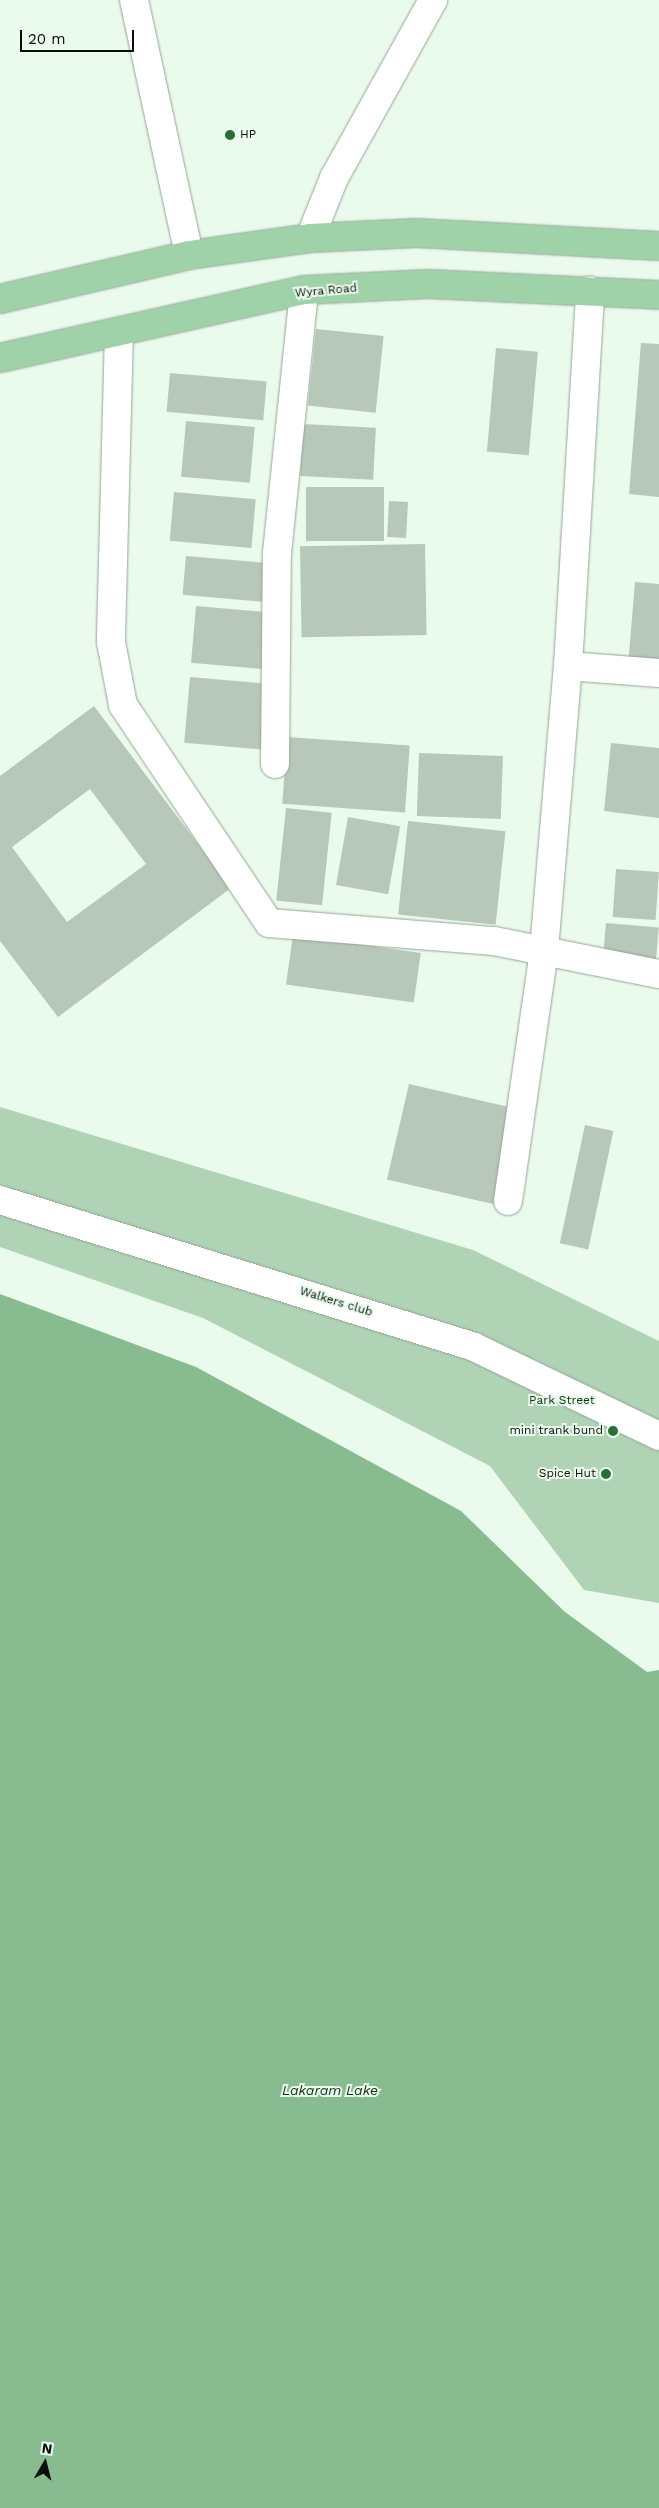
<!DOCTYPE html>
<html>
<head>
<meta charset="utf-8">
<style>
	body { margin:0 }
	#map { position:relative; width:659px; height:2508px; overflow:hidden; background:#eafaec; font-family:"Work Sans",sans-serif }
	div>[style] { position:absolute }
	.green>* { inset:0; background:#afd3b4 }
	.water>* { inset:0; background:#88bb90 }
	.building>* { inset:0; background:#b7c7b9; transform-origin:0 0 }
	.roads { filter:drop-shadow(0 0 1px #95a497) drop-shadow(0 0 1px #95a497) }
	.street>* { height:28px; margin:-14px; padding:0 14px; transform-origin:14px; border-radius:14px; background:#fff }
	.primary>* { height:28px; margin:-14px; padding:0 14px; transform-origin:14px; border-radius:14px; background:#9fd2a9 }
	.dots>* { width:14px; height:14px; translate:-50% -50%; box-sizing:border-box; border:2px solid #eafaec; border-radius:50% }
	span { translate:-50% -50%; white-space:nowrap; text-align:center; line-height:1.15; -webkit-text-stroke:4px #eafaec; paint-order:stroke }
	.poi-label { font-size:12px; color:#080e09 }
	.left { translate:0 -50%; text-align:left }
	.right { translate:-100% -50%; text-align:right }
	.street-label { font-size:12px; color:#080e09 }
	.park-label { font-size:12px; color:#0c3316 }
	.water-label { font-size:14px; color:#0b3215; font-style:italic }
	.north { position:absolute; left:20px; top:2438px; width:50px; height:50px; -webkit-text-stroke:4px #eafaec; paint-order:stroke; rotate:8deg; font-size:14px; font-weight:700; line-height:20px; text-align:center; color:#080e09 }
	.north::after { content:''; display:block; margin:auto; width:18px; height:22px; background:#080e09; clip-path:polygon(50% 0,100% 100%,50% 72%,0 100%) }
	.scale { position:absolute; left:20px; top:30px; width:114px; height:22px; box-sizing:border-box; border:2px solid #080e09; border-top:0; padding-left:6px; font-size:15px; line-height:18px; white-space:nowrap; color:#080e09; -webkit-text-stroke:4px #eafaec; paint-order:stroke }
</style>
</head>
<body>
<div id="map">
	<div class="green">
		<div style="clip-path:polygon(0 1107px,473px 1250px,659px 1341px,659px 1603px,584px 1590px,490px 1466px,203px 1318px,0 1247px)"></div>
	</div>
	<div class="water">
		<div style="clip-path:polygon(0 1294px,196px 1367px,461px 1511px,565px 1612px,647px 1672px,659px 1670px,659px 2508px,0 2508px)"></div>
	</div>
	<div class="building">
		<div style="left:316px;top:329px;width:68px;height:77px;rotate:6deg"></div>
		<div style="clip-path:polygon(641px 343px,659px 344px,659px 497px,629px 494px)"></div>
		<div style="left:496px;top:348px;width:42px;height:104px;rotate:5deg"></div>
		<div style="left:170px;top:373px;width:97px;height:39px;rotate:5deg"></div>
		<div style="left:186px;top:421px;width:69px;height:56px;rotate:5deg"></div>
		<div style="left:303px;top:424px;width:73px;height:52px;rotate:3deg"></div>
		<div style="left:306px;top:487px;width:78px;height:54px"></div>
		<div style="left:174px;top:492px;width:82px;height:49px;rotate:5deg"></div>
		<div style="left:389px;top:501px;width:19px;height:36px;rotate:3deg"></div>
		<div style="left:425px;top:544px;width:91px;height:125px;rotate:89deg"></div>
		<div style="left:186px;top:556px;width:80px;height:39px;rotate:5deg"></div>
		<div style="clip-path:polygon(635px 582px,659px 584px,659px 668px,628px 666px)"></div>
		<div style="left:196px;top:606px;width:72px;height:57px;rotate:5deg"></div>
		<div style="left:190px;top:677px;width:79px;height:66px;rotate:5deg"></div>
		<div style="clip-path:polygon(evenodd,94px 706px,231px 888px,58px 1017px,0 941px,0 776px,94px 706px,90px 789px,146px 864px,67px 922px,12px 847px,90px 789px)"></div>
		<div style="left:287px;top:737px;width:123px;height:67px;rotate:4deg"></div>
		<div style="clip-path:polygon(611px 743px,659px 748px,659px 818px,604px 811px)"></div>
		<div style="left:419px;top:753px;width:84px;height:63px;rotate:2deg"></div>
		<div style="left:286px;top:808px;width:46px;height:93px;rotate:6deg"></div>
		<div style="left:348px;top:817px;width:53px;height:69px;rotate:10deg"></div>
		<div style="left:408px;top:821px;width:98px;height:94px;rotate:6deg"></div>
		<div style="left:616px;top:869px;width:43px;height:48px;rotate:4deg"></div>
		<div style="left:606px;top:923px;width:53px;height:35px;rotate:5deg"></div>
		<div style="left:293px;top:935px;width:129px;height:50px;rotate:8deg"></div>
		<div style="left:409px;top:1084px;width:112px;height:98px;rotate:13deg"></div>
		<div style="left:585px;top:1125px;width:29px;height:121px;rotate:12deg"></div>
	</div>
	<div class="roads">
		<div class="street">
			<div style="left:134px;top:0;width:261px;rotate:77.8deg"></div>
			<div style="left:310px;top:238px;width:65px;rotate:-68.2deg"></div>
			<div style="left:334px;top:178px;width:204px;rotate:-60.9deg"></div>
			<div style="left:119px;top:332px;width:310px;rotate:91.5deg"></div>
			<div style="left:111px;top:642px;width:64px;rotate:79.2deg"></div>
			<div style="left:123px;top:705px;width:262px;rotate:56.2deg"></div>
			<div style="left:269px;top:923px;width:226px;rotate:4.6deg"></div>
			<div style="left:494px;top:941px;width:168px;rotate:11.3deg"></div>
			<div style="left:568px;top:666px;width:91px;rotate:4.4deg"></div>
			<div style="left:275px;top:764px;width:211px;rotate:-89.5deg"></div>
			<div style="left:277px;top:553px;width:264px;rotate:-84.1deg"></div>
			<div style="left:0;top:1200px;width:496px;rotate:17.2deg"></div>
			<div style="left:474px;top:1347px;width:205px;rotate:25.7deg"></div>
			<div style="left:508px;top:1201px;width:254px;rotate:-81.8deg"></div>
			<div style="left:544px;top:950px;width:285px;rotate:-85.2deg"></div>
			<div style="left:568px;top:666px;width:376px;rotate:-86.6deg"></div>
		</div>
		<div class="primary">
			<div style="left:0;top:299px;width:194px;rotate:-13.1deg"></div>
			<div style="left:189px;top:255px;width:122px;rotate:-8deg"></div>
			<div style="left:310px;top:238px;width:107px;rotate:-2.7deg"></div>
			<div style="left:417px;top:233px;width:242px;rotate:3.1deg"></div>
			<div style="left:0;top:358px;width:312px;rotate:-12.6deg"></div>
			<div style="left:304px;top:290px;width:124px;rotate:-2.8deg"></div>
			<div style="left:428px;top:284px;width:231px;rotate:2.7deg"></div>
		</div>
	</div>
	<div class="dots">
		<div style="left:230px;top:135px;background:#296d39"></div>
		<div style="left:613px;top:1431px;background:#296d39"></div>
		<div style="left:606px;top:1474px;background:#296d39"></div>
	</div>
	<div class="poi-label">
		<span class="left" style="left:240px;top:135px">HP</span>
		<span class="right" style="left:603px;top:1431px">mini trank bund</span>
		<span class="right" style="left:596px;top:1474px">Spice Hut</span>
	</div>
	<div class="street-label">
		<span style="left:326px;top:291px;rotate:-5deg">Wyra Road</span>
		<span style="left:336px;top:1302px;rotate:17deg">Walkers club</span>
	</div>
	<div class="park-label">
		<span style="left:562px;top:1401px">Park Street</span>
	</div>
	<div class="water-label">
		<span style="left:330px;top:2090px">Lakaram Lake</span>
	</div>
	<div class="north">N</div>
	<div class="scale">20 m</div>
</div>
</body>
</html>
